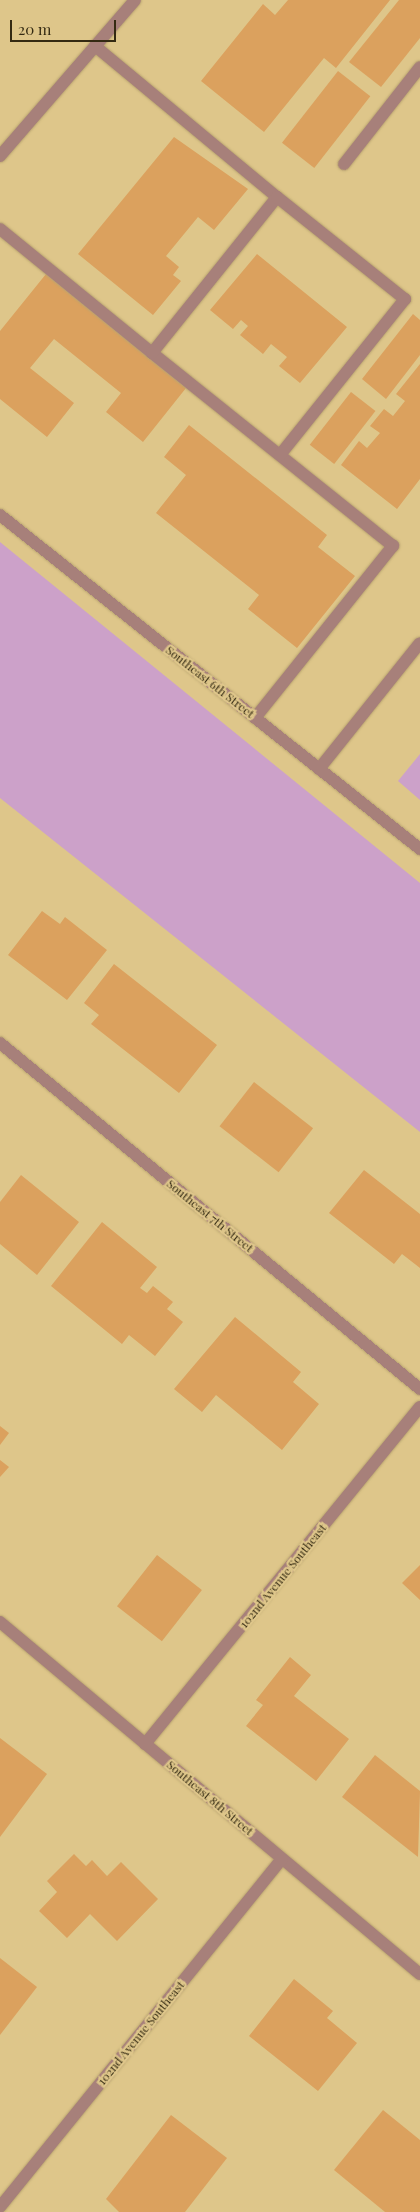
<!DOCTYPE html>
<html>
<head>
<meta charset="utf-8">
<style>
	body { margin:0 }
	#map { position:relative; width:420px; height:2212px; overflow:hidden; background:#dec68a; font-family:"Playfair Display",serif }
	div>[style] { position:absolute }
	.green>* { inset:0; background:#cca1c9 }
	.building>* { inset:0; background:#dba15e; transform-origin:0 0 }
	.roads { filter:drop-shadow(0 0 1px #b9a470) drop-shadow(0 0 1px #b9a470) }
	.lane>* { height:12px; margin:-6px; padding:0 6px; transform-origin:6px; border-radius:6px; background:#a7807a }
	.street>* { height:12px; margin:-6px; padding:0 6px; transform-origin:6px; border-radius:6px; background:#a7807a }
	span { translate:-50% -50%; white-space:nowrap; text-align:center; line-height:1.15; -webkit-text-stroke:4.5px #dec68a; paint-order:stroke }
	.street-label { font-size:12px; color:#342a12 }
	.scale { position:absolute; left:10px; top:20px; width:106px; height:22px; box-sizing:border-box; border:2px solid #342a12; border-top:0; padding-left:6px; font-size:15px; line-height:18px; white-space:nowrap; color:#342a12; -webkit-text-stroke:4px #dec68a; paint-order:stroke }
</style>
</head>
<body>
<div id="map">
	<div class="green">
		<div style="clip-path:polygon(0 542px,420px 883px,420px 1132px,0 798px)"></div>
		<div style="clip-path:polygon(420px 754px,420px 800px,398px 781px)"></div>
	</div>
	<div class="building">
		<div style="clip-path:polygon(288px 0,390px 0,336px 68px,324px 58px,264px 132px,201px 81px,263px 4px,275px 15px)"></div>
		<div style="clip-path:polygon(399px 0,420px 0,420px 38px,381px 87px,349px 62px)"></div>
		<div style="left:338px;top:71px;width:41px;height:91px;rotate:38deg"></div>
		<div style="clip-path:polygon(174px 137px,248px 189px,214px 230px,198px 217px,166px 256px,179px 267px,173px 275px,181px 281px,153px 315px,78px 254px)"></div>
		<div style="clip-path:polygon(257px 254px,347px 327px,300px 383px,279px 366px,287px 357px,271px 344px,263px 354px,240px 335px,248px 326px,241px 320px,233px 329px,210px 310px)"></div>
		<div style="clip-path:polygon(46px 274px,186px 388px,143px 442px,106px 412px,121px 393px,54px 339px,30px 368px,74px 403px,47px 437px,0 399px,0 331px)"></div>
		<div style="clip-path:polygon(413px 314px,420px 320px,420px 355px,386px 399px,362px 379px)"></div>
		<div style="clip-path:polygon(420px 364px,420px 479px,397px 509px,341px 465px,359px 441px,367px 448px,380px 433px,370px 426px,384px 409px,393px 416px,405px 401px,396px 394px)"></div>
		<div style="left:351px;top:392px;width:31px;height:67px;rotate:38deg"></div>
		<div style="clip-path:polygon(189px 425px,327px 535px,318px 547px,355px 576px,297px 648px,248px 609px,259px 595px,156px 513px,186px 475px,164px 457px)"></div>
		<div style="clip-path:polygon(42px 911px,60px 924px,65px 917px,107px 950px,67px 1000px,8px 955px)"></div>
		<div style="clip-path:polygon(114px 964px,217px 1045px,179px 1093px,91px 1024px,99px 1015px,84px 1003px)"></div>
		<div style="left:254px;top:1082px;width:75px;height:56px;rotate:38deg"></div>
		<div style="clip-path:polygon(364px 1170px,420px 1214px,420px 1268px,402px 1254px,394px 1264px,329px 1213px)"></div>
		<div style="clip-path:polygon(21px 1175px,79px 1222px,37px 1275px,0 1244px,0 1202px)"></div>
		<div style="clip-path:polygon(102px 1222px,157px 1267px,140px 1288px,147px 1293px,153px 1286px,173px 1302px,167px 1309px,183px 1322px,155px 1356px,129px 1335px,122px 1344px,51px 1286px)"></div>
		<div style="clip-path:polygon(235px 1317px,301px 1372px,293px 1382px,319px 1404px,282px 1450px,216px 1395px,202px 1412px,174px 1389px)"></div>
		<div style="clip-path:polygon(0 1426px,9px 1433px,0 1445px)"></div>
		<div style="clip-path:polygon(0 1460px,9px 1467px,0 1477px)"></div>
		<div style="left:157px;top:1555px;width:57px;height:65px;rotate:38deg"></div>
		<div style="clip-path:polygon(420px 1565px,420px 1600px,402px 1583px)"></div>
		<div style="clip-path:polygon(290px 1657px,311px 1675px,294px 1696px,349px 1739px,316px 1781px,246px 1726px,263px 1705px,256px 1700px)"></div>
		<div style="clip-path:polygon(0 1738px,47px 1774px,0 1837px)"></div>
		<div style="clip-path:polygon(375px 1755px,420px 1791px,418px 1857px,342px 1797px)"></div>
		<div style="clip-path:polygon(74px 1854px,86px 1866px,92px 1860px,107px 1876px,121px 1862px,158px 1899px,117px 1941px,90px 1914px,67px 1938px,39px 1911px,57px 1892px,47px 1881px)"></div>
		<div style="clip-path:polygon(0 1958px,37px 1987px,0 2035px)"></div>
		<div style="clip-path:polygon(294px 1979px,333px 2011px,327px 2018px,357px 2043px,318px 2091px,249px 2036px)"></div>
		<div style="clip-path:polygon(383px 2110px,420px 2140px,420px 2212px,385px 2212px,334px 2170px)"></div>
		<div style="clip-path:polygon(171px 2115px,227px 2158px,185px 2212px,119px 2212px,106px 2199px)"></div>
	</div>
	<div class="roads">
		<div class="lane">
			<div style="left:95px;top:46px;width:236px;rotate:39.7deg"></div>
			<div style="left:344px;top:164px;width:123px;rotate:-51.9deg"></div>
			<div style="left:0;top:229px;width:196px;rotate:39.2deg"></div>
			<div style="left:255px;top:718px;width:221px;rotate:-51.3deg"></div>
			<div style="left:393px;top:546px;width:309px;rotate:-141.3deg"></div>
			<div style="left:152px;top:353px;width:200px;rotate:-51.3deg"></div>
			<div style="left:277px;top:197px;width:164px;rotate:38.6deg"></div>
			<div style="left:405px;top:299px;width:200px;rotate:128.7deg"></div>
			<div style="left:319px;top:769px;width:161px;rotate:-51.3deg"></div>
		</div>
		<div class="street">
			<div style="left:0;top:156px;width:206px;rotate:-49.1deg"></div>
			<div style="left:0;top:515px;width:537px;rotate:38.49deg"></div>
			<div style="left:0;top:1043px;width:544px;rotate:39.48deg"></div>
			<div style="left:0;top:1622px;width:548px;rotate:39.97deg"></div>
			<div style="left:145px;top:1744px;width:435px;rotate:-50.8deg"></div>
			<div style="left:0;top:2207px;width:448px;rotate:-51deg"></div>
		</div>
	</div>
	<div class="street-label">
		<span style="left:210px;top:682px;rotate:38deg">Southeast 6th Street</span>
		<span style="left:210px;top:1216px;rotate:39deg">Southeast 7th Street</span>
		<span style="left:283px;top:1576px;rotate:-51deg">102nd Avenue Southeast</span>
		<span style="left:210px;top:1798px;rotate:40deg">Southeast 8th Street</span>
		<span style="left:141px;top:2033px;rotate:-51deg">102nd Avenue Southeast</span>
	</div>
	<div class="scale">20 m</div>
</div>
</body>
</html>
